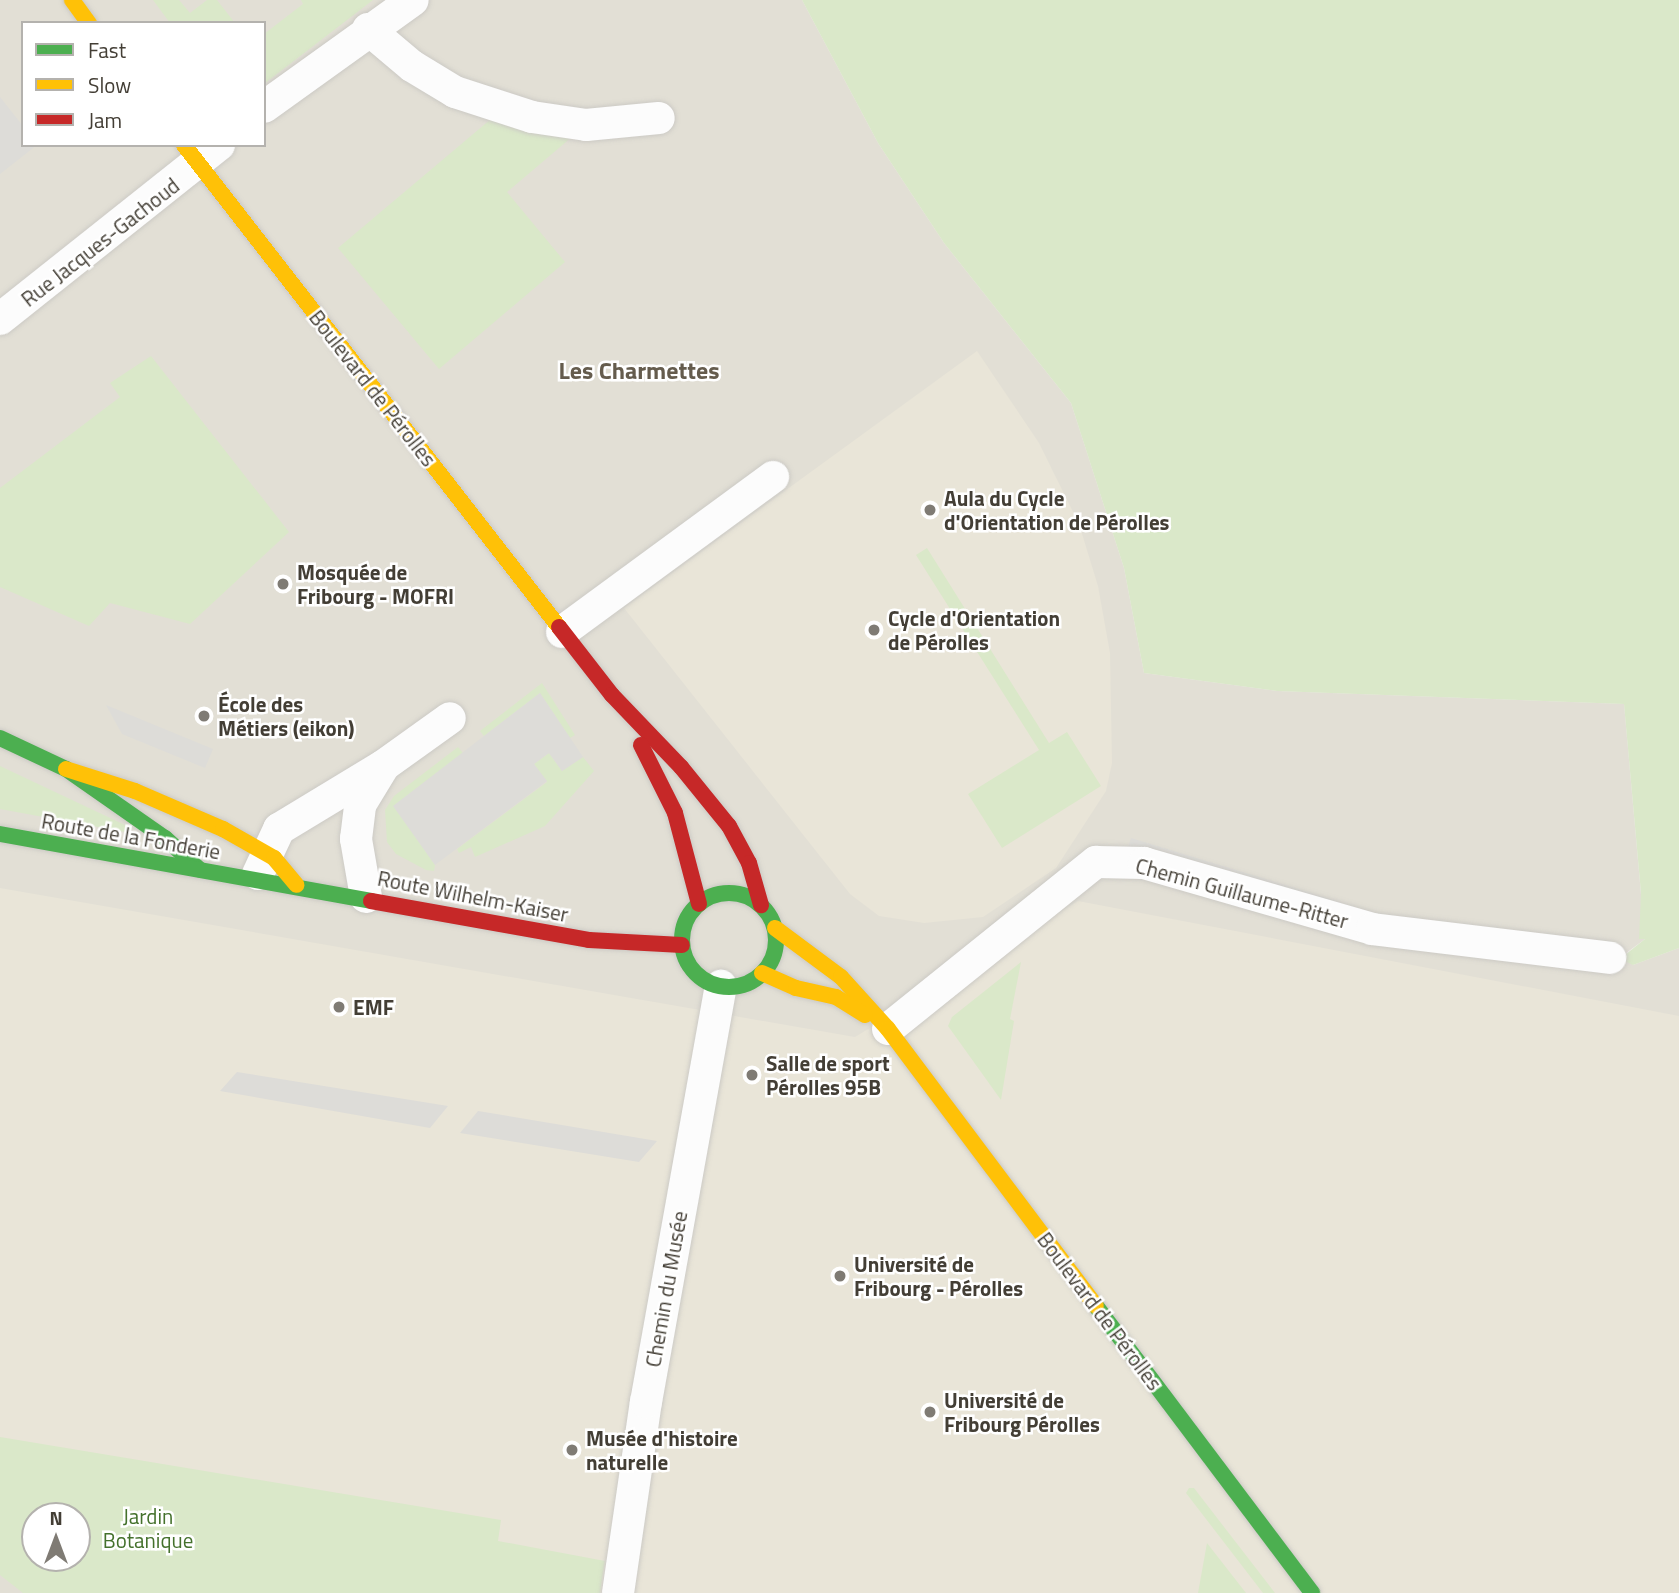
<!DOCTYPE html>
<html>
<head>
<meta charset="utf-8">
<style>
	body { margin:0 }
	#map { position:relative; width:1679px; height:1593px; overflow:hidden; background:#eeede8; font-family:"Titillium Web",sans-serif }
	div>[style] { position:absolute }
	.residential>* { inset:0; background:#e2dfd5 }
	.education>* { inset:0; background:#e9e5d8 }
	.green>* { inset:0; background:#dae8c9 }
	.parking>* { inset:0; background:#dddcd8; transform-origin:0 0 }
	.roads { filter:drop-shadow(0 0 2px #cccac5) drop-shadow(0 0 2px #cccac5) }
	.street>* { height:32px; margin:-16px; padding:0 16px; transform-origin:16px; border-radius:16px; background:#fcfcfc }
	.fast>* { height:16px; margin:-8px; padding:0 8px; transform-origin:8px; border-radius:8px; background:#4caf50 }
	.fast>.ring { margin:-8px; padding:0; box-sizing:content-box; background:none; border:16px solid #4caf50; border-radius:50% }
	.slow>* { height:16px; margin:-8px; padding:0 8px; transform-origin:8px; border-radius:8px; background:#ffc107 }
	.jam>* { height:16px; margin:-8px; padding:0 8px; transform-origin:8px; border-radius:8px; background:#c62828 }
	.dots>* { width:19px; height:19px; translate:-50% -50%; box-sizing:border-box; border:4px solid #fff; border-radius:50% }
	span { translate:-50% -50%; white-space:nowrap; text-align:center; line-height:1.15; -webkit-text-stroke:5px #fff; paint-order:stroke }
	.street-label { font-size:21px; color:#433e35 }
	.poi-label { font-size:21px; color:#433e35; font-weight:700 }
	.left { translate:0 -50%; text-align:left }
	.park-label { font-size:21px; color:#44712c }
	.quarter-label { font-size:24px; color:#655c4d; font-weight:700 }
	.legend { position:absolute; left:21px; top:21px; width:245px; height:126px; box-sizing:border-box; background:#fff; border:2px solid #b4b2ae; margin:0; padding:9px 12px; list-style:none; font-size:21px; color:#433e35 }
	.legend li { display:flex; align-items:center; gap:14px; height:35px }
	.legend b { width:35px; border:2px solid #b4b2ae }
	.north { position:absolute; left:21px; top:1502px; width:70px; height:70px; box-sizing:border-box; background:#fff; border:2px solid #b4b2ae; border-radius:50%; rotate:0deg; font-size:19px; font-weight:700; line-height:28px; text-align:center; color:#433e35 }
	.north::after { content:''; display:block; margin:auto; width:24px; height:32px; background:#7f7b74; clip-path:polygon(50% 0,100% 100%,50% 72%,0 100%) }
</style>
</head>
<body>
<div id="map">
	<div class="residential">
		<div style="clip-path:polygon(evenodd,0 0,802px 0,878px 143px,944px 243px,1071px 403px,1124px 568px,1144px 673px,1277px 691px,1624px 704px,1645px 939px,1626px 953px,1633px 965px,1679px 948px,1679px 1593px,0 1593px,0 0,23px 23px,264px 23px,264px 145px,23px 145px,23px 23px,0 0,35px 1516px,77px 1516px,77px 1558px,35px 1558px,35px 1516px)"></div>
	</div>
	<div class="education">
		<div style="clip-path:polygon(977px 351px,1039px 443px,1079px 524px,1098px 586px,1110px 653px,1112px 763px,1106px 791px,1056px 868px,983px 917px,924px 923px,879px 916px,850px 894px,624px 608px)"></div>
		<div style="clip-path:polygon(0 888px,855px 1037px,1078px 901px,1679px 1016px,1679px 1593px,390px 1593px,77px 1516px,35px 1516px,0 1539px)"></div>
	</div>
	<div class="green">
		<div style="clip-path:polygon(153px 0,179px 0,190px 13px,207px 0,217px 0,235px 23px,170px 23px)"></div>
		<div style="clip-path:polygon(301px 0,373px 0,264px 84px,264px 34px,303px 4px)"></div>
		<div style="clip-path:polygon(802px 0,1679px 0,1679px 948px,1633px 965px,1620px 959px,1645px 939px,1639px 939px,1641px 893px,1624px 704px,1277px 691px,1144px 673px,1124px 568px,1071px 403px,944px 243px,878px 143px)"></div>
		<div style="clip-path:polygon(504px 108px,586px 125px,507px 192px,565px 262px,439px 369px,338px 248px)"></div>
		<div style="clip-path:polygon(151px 356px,289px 532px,190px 624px,110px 603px,89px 626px,0 587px,0 488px,120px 397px,110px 383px)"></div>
		<div style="clip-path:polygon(927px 548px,1049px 743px,1067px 732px,1101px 786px,1002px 848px,968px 794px,1039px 750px,916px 555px)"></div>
		<div style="clip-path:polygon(542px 683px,575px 735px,570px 738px,540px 693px,484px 736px,480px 731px)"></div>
		<div style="clip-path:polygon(458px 747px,463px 753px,394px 806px,435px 865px,434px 871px,426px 870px,396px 854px,387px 842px,385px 810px,394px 796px)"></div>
		<div style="clip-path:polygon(549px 753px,562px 771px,583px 757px,594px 771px,545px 826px,475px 857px,471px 847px,459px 853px,457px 849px,547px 782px,534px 764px)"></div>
		<div style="clip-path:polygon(0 766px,125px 825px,125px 832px,0 809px)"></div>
		<div style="clip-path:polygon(1021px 962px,1010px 1019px,1014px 1021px,1001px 1100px,948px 1026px,952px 1017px)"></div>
		<div style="clip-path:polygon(evenodd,0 1437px,501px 1520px,498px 1541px,605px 1561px,600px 1593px,23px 1593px,0 1575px,0 1437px,35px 1516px,77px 1516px,77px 1558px,35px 1558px,35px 1516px)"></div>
		<div style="clip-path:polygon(1189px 1488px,1194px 1488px,1275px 1593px,1263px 1593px,1186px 1493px)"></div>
		<div style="clip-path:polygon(1207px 1543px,1246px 1593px,1198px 1593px)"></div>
	</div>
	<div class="parking">
		<div style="clip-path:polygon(0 97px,23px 126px,23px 145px,37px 145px,0 174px)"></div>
		<div style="clip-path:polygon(540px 693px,583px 757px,562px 771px,549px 753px,534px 764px,547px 781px,435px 865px,393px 806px)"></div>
		<div style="clip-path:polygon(106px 705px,213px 749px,205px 768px,122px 734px)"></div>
		<div style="left:1131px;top:838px;width:220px;height:14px;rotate:17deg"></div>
		<div style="clip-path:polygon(237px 1072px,448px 1106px,430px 1128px,220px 1091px)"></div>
		<div style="clip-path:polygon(478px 1111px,657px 1141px,639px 1162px,460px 1133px)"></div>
	</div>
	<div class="roads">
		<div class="street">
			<div style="left:368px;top:29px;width:57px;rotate:40.1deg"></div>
			<div style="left:412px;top:66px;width:50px;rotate:31.2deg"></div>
			<div style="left:455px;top:92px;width:81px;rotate:18deg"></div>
			<div style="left:532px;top:117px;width:55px;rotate:8.4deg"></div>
			<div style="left:586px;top:125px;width:73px;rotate:-5.5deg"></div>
			<div style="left:264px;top:107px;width:183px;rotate:-35.7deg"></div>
			<div style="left:0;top:319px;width:280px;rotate:-38.5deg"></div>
			<div style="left:562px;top:632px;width:262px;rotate:-36.3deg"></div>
			<div style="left:258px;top:874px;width:50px;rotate:-65deg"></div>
			<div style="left:279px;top:829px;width:122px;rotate:-31.2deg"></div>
			<div style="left:383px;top:766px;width:82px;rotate:-35.6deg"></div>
			<div style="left:366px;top:897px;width:59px;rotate:-99.8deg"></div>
			<div style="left:356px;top:839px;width:34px;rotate:-83deg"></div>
			<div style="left:360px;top:805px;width:44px;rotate:-58.8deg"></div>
			<div style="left:888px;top:1029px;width:267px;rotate:-38.8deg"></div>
			<div style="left:1096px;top:862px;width:48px;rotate:1.2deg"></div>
			<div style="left:1144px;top:863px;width:237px;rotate:16.1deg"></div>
			<div style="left:1372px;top:929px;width:240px;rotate:6.9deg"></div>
			<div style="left:618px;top:1593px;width:193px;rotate:-81.7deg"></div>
			<div style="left:646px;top:1402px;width:423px;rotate:-79.8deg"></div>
		</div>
		<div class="fast">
			<div style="left:0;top:738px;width:73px;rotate:25.2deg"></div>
			<div style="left:66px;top:769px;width:121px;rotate:34.9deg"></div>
			<div style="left:165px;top:838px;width:47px;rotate:42.4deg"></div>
			<div style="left:0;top:834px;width:377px;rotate:10.2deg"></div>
			<div class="ring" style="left:682px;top:893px;width:78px;height:78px"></div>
			<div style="left:1096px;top:1306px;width:359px;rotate:53deg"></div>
		</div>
		<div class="slow">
			<div style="left:72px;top:0;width:29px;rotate:54deg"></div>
			<div style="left:184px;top:145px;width:611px;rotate:52.12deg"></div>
			<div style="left:66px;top:769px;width:72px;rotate:17.7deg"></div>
			<div style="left:135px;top:791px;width:96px;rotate:23.4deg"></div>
			<div style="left:223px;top:829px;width:59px;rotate:29.6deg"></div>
			<div style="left:274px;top:858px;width:35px;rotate:50deg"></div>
			<div style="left:775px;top:928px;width:82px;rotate:36.6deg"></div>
			<div style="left:841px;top:977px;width:70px;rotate:47.9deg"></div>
			<div style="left:888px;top:1029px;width:346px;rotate:53.1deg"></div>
			<div style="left:762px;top:973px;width:37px;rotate:24deg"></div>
			<div style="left:796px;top:988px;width:41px;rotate:12.7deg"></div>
			<div style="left:836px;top:997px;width:34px;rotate:32deg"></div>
		</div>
		<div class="jam">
			<div style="left:559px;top:627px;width:86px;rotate:52.1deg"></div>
			<div style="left:612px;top:695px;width:100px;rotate:46.2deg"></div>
			<div style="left:681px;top:767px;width:76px;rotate:50.9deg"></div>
			<div style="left:729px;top:826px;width:42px;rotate:61.6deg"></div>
			<div style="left:749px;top:863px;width:44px;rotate:74.1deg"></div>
			<div style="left:641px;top:745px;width:76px;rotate:63.4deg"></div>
			<div style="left:675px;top:813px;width:94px;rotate:75.2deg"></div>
			<div style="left:371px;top:901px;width:221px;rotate:10.1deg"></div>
			<div style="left:589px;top:940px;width:93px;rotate:3.1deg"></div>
		</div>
	</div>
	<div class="dots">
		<div style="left:930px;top:510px;background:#7f7b74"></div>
		<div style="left:283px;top:584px;background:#7f7b74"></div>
		<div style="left:874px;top:630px;background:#7f7b74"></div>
		<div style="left:204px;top:716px;background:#7f7b74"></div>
		<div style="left:339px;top:1007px;background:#7f7b74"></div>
		<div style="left:752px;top:1075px;background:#7f7b74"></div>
		<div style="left:840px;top:1276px;background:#7f7b74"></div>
		<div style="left:930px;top:1412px;background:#7f7b74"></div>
		<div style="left:572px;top:1450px;background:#7f7b74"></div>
	</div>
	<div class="street-label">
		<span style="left:100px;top:242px;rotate:-38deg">Rue Jacques-Gachoud</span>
		<span style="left:373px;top:388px;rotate:52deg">Boulevard de Pérolles</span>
		<span style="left:131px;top:836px;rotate:10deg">Route de la Fonderie</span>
		<span style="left:1242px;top:893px;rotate:15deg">Chemin Guillaume-Ritter</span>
		<span style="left:473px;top:896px;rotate:11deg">Route Wilhelm-Kaiser</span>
		<span style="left:666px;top:1289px;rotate:-80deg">Chemin du Musée</span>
		<span style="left:1100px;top:1311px;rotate:53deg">Boulevard de Pérolles</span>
	</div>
	<div class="poi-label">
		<span class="left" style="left:944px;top:510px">Aula du Cycle<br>d'Orientation de Pérolles</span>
		<span class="left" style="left:297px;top:584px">Mosquée de<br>Fribourg - MOFRI</span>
		<span class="left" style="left:888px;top:630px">Cycle d'Orientation<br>de Pérolles</span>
		<span class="left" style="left:218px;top:716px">École des<br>Métiers (eikon)</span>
		<span class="left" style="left:353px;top:1007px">EMF</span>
		<span class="left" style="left:766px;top:1075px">Salle de sport<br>Pérolles 95B</span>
		<span class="left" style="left:854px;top:1276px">Université de<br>Fribourg - Pérolles</span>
		<span class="left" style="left:944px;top:1412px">Université de<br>Fribourg Pérolles</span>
		<span class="left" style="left:586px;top:1450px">Musée d'histoire<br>naturelle</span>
	</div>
	<div class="park-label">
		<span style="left:148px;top:1528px">Jardin<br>Botanique</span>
	</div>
	<div class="quarter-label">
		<span style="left:639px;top:371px">Les Charmettes</span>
	</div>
	<ul class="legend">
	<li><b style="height:9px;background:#4caf50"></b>Fast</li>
	<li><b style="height:9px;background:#ffc107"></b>Slow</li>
	<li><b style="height:9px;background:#c62828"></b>Jam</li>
	</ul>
	<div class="north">N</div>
</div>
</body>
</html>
